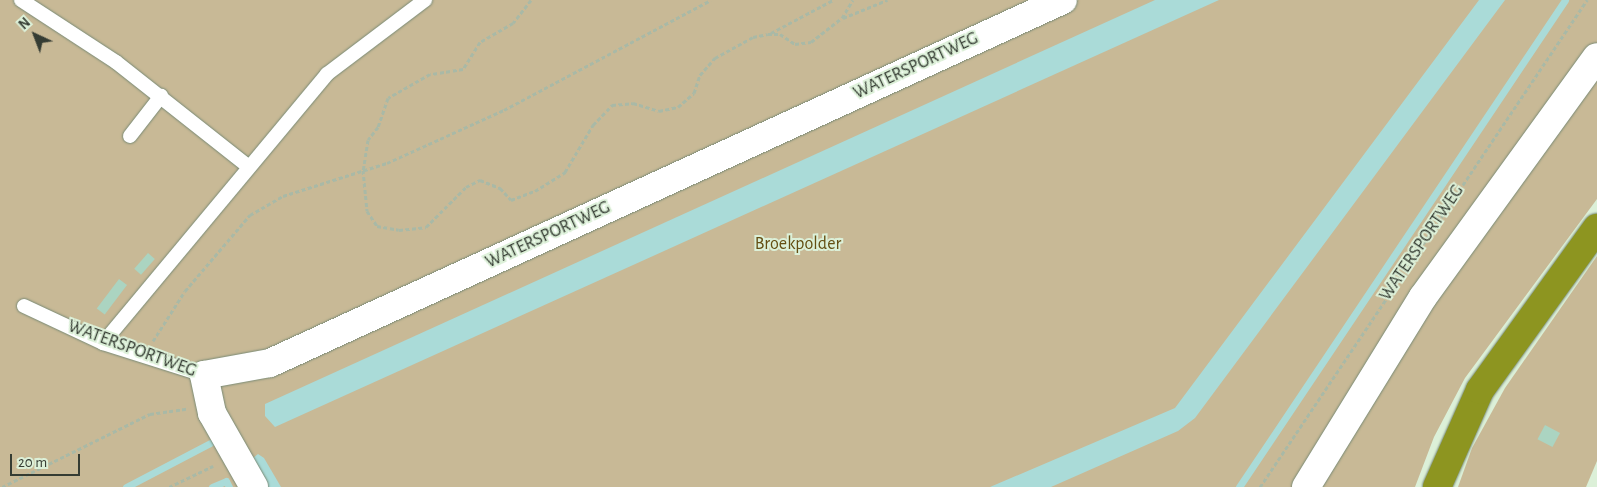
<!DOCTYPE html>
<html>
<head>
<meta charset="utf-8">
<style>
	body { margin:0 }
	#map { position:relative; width:1597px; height:487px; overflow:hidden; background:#dcf0d8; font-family:"Alegreya Sans",sans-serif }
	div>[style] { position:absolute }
	.green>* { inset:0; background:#c8b996 }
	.water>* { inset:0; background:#aadbd8 }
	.stream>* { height:7px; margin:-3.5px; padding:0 3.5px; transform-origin:3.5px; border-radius:3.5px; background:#aadbd8 }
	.building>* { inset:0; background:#abd4c1; transform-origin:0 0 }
	.path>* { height:3px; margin-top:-1.5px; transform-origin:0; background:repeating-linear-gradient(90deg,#a9b9a6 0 4px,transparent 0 6.5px) }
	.roads { filter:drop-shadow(0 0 1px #798a75) drop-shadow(0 0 1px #798a75) }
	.service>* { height:14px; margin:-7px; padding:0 7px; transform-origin:7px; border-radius:7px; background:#fff }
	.minor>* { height:28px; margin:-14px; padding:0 14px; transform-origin:14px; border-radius:14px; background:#fff }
	.motorway>* { height:28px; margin:-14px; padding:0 14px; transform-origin:14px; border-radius:14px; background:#8d9520 }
	span { translate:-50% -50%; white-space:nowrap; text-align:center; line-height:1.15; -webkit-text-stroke:4px #dcf0d8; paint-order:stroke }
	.street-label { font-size:18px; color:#353c33 }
	.park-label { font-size:18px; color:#644e12 }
	.north { position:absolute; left:10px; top:10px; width:50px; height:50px; -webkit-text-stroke:4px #dcf0d8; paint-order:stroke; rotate:317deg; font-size:14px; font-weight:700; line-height:20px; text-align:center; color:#353c33 }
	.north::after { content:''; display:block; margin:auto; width:18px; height:22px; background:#353c33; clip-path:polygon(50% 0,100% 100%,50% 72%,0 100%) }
	.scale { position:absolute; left:10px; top:454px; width:70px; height:22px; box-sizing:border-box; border:2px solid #353c33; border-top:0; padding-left:6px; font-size:15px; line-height:18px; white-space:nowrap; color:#353c33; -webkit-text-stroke:4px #dcf0d8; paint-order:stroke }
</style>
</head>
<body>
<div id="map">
	<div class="green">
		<div style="clip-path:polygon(0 0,1597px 0,1597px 199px,1465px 378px,1434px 437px,1415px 487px,0 487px)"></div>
		<div style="clip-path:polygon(1597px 256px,1597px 461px,1586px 487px,1458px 487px,1472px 448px,1505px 388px)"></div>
	</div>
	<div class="water">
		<div style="clip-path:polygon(1155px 0,1219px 0,275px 427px,265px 416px,265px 404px)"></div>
		<div style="clip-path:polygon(1479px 0,1505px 0,1195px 418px,1178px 431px,1051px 487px,990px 487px,1175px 408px)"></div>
		<div style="clip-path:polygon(258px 454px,264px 458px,281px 487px,268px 487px,252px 459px)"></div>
	</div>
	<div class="stream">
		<div style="left:126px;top:487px;width:95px;rotate:-27.6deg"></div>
		<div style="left:212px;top:487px;width:15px;rotate:-23deg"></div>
		<div style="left:226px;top:481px;width:7px;rotate:63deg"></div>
		<div style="left:1239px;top:487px;width:586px;rotate:-56.2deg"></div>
	</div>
	<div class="building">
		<div style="left:148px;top:253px;width:9px;height:21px;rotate:41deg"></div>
		<div style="left:119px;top:279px;width:10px;height:37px;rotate:37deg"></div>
		<div style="left:1545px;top:425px;width:17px;height:16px;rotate:28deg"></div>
	</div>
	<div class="path">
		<div style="left:531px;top:0;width:29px;rotate:128deg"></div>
		<div style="left:513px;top:23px;width:38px;rotate:150deg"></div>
		<div style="left:480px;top:42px;width:32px;rotate:122deg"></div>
		<div style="left:463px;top:69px;width:33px;rotate:171deg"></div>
		<div style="left:430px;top:74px;width:48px;rotate:150.3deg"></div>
		<div style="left:388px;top:98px;width:31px;rotate:109deg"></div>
		<div style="left:378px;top:127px;width:16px;rotate:128deg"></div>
		<div style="left:368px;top:140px;width:30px;rotate:99deg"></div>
		<div style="left:363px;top:170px;width:41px;rotate:84.4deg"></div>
		<div style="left:367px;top:211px;width:18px;rotate:56deg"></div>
		<div style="left:377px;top:226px;width:22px;rotate:10deg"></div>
		<div style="left:399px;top:230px;width:27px;rotate:-6deg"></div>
		<div style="left:426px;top:227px;width:57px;rotate:-45deg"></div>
		<div style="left:466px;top:187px;width:16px;rotate:-27deg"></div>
		<div style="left:480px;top:180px;width:22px;rotate:22deg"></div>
		<div style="left:500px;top:188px;width:16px;rotate:47deg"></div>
		<div style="left:511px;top:200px;width:26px;rotate:-21deg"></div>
		<div style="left:535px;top:191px;width:36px;rotate:-32deg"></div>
		<div style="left:565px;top:172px;width:55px;rotate:-59.2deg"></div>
		<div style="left:593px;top:125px;width:28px;rotate:-46deg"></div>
		<div style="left:612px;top:105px;width:21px;rotate:-5deg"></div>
		<div style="left:633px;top:103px;width:27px;rotate:17deg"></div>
		<div style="left:659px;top:111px;width:19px;rotate:-12deg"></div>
		<div style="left:678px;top:107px;width:21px;rotate:-41deg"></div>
		<div style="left:694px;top:93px;width:19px;rotate:-72deg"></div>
		<div style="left:700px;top:75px;width:23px;rotate:-49deg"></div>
		<div style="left:715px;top:58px;width:43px;rotate:-28.9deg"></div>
		<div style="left:753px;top:37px;width:15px;rotate:-11deg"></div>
		<div style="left:768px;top:34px;width:12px"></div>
		<div style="left:780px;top:34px;width:18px;rotate:34deg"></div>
		<div style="left:795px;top:44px;width:16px;rotate:-7deg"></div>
		<div style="left:811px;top:42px;width:39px;rotate:-38deg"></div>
		<div style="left:842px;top:18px;width:21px;rotate:-59deg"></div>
		<div style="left:843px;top:18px;width:48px;rotate:-22.2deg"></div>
		<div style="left:771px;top:33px;width:70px;rotate:-28deg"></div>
		<div style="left:153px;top:341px;width:59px;rotate:-57.4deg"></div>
		<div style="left:185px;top:291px;width:100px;rotate:-49.5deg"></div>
		<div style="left:250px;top:215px;width:38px;rotate:-30deg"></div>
		<div style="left:283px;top:196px;width:109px;rotate:-17.6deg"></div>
		<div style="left:387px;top:163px;width:128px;rotate:-24.4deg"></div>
		<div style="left:504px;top:110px;width:234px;rotate:-28deg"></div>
		<div style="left:2px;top:487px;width:165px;rotate:-26.3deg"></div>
		<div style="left:150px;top:414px;width:37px;rotate:-8deg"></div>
		<div style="left:169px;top:487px;width:49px;rotate:-25.5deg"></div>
		<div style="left:1260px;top:487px;width:587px;rotate:-56.12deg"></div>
	</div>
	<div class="roads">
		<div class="service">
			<div style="left:21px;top:0;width:113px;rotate:33.1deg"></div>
			<div style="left:116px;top:62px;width:169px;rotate:38.3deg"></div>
			<div style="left:130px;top:136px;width:51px;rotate:-52.2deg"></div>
			<div style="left:24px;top:306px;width:87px;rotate:25.1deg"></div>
			<div style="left:103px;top:343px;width:106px;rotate:17.6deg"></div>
			<div style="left:103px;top:343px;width:350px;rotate:-50.2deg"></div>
			<div style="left:327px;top:74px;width:123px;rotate:-37.1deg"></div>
		</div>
		<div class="minor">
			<div style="left:254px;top:487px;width:85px;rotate:-119.6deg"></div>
			<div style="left:212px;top:413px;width:39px;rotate:-102deg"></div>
			<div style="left:204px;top:375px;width:67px;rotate:-10.3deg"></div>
			<div style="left:270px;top:363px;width:872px;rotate:-24.6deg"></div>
			<div style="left:1306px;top:487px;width:223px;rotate:-58.4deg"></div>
			<div style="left:1423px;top:297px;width:296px;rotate:-54.1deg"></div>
		</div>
		<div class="motorway">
			<div style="left:1437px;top:487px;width:106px;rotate:-66.1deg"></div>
			<div style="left:1480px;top:390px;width:200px;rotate:-54.2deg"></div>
		</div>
	</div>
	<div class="street-label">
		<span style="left:916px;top:66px;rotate:-25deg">WATERSPORTWEG</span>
		<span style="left:548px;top:235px;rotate:-25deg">WATERSPORTWEG</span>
		<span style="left:1422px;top:243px;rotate:-56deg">WATERSPORTWEG</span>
		<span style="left:132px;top:349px;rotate:20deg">WATERSPORTWEG</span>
	</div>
	<div class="park-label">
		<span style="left:798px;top:244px">Broekpolder</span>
	</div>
	<div class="north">N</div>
	<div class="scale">20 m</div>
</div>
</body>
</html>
